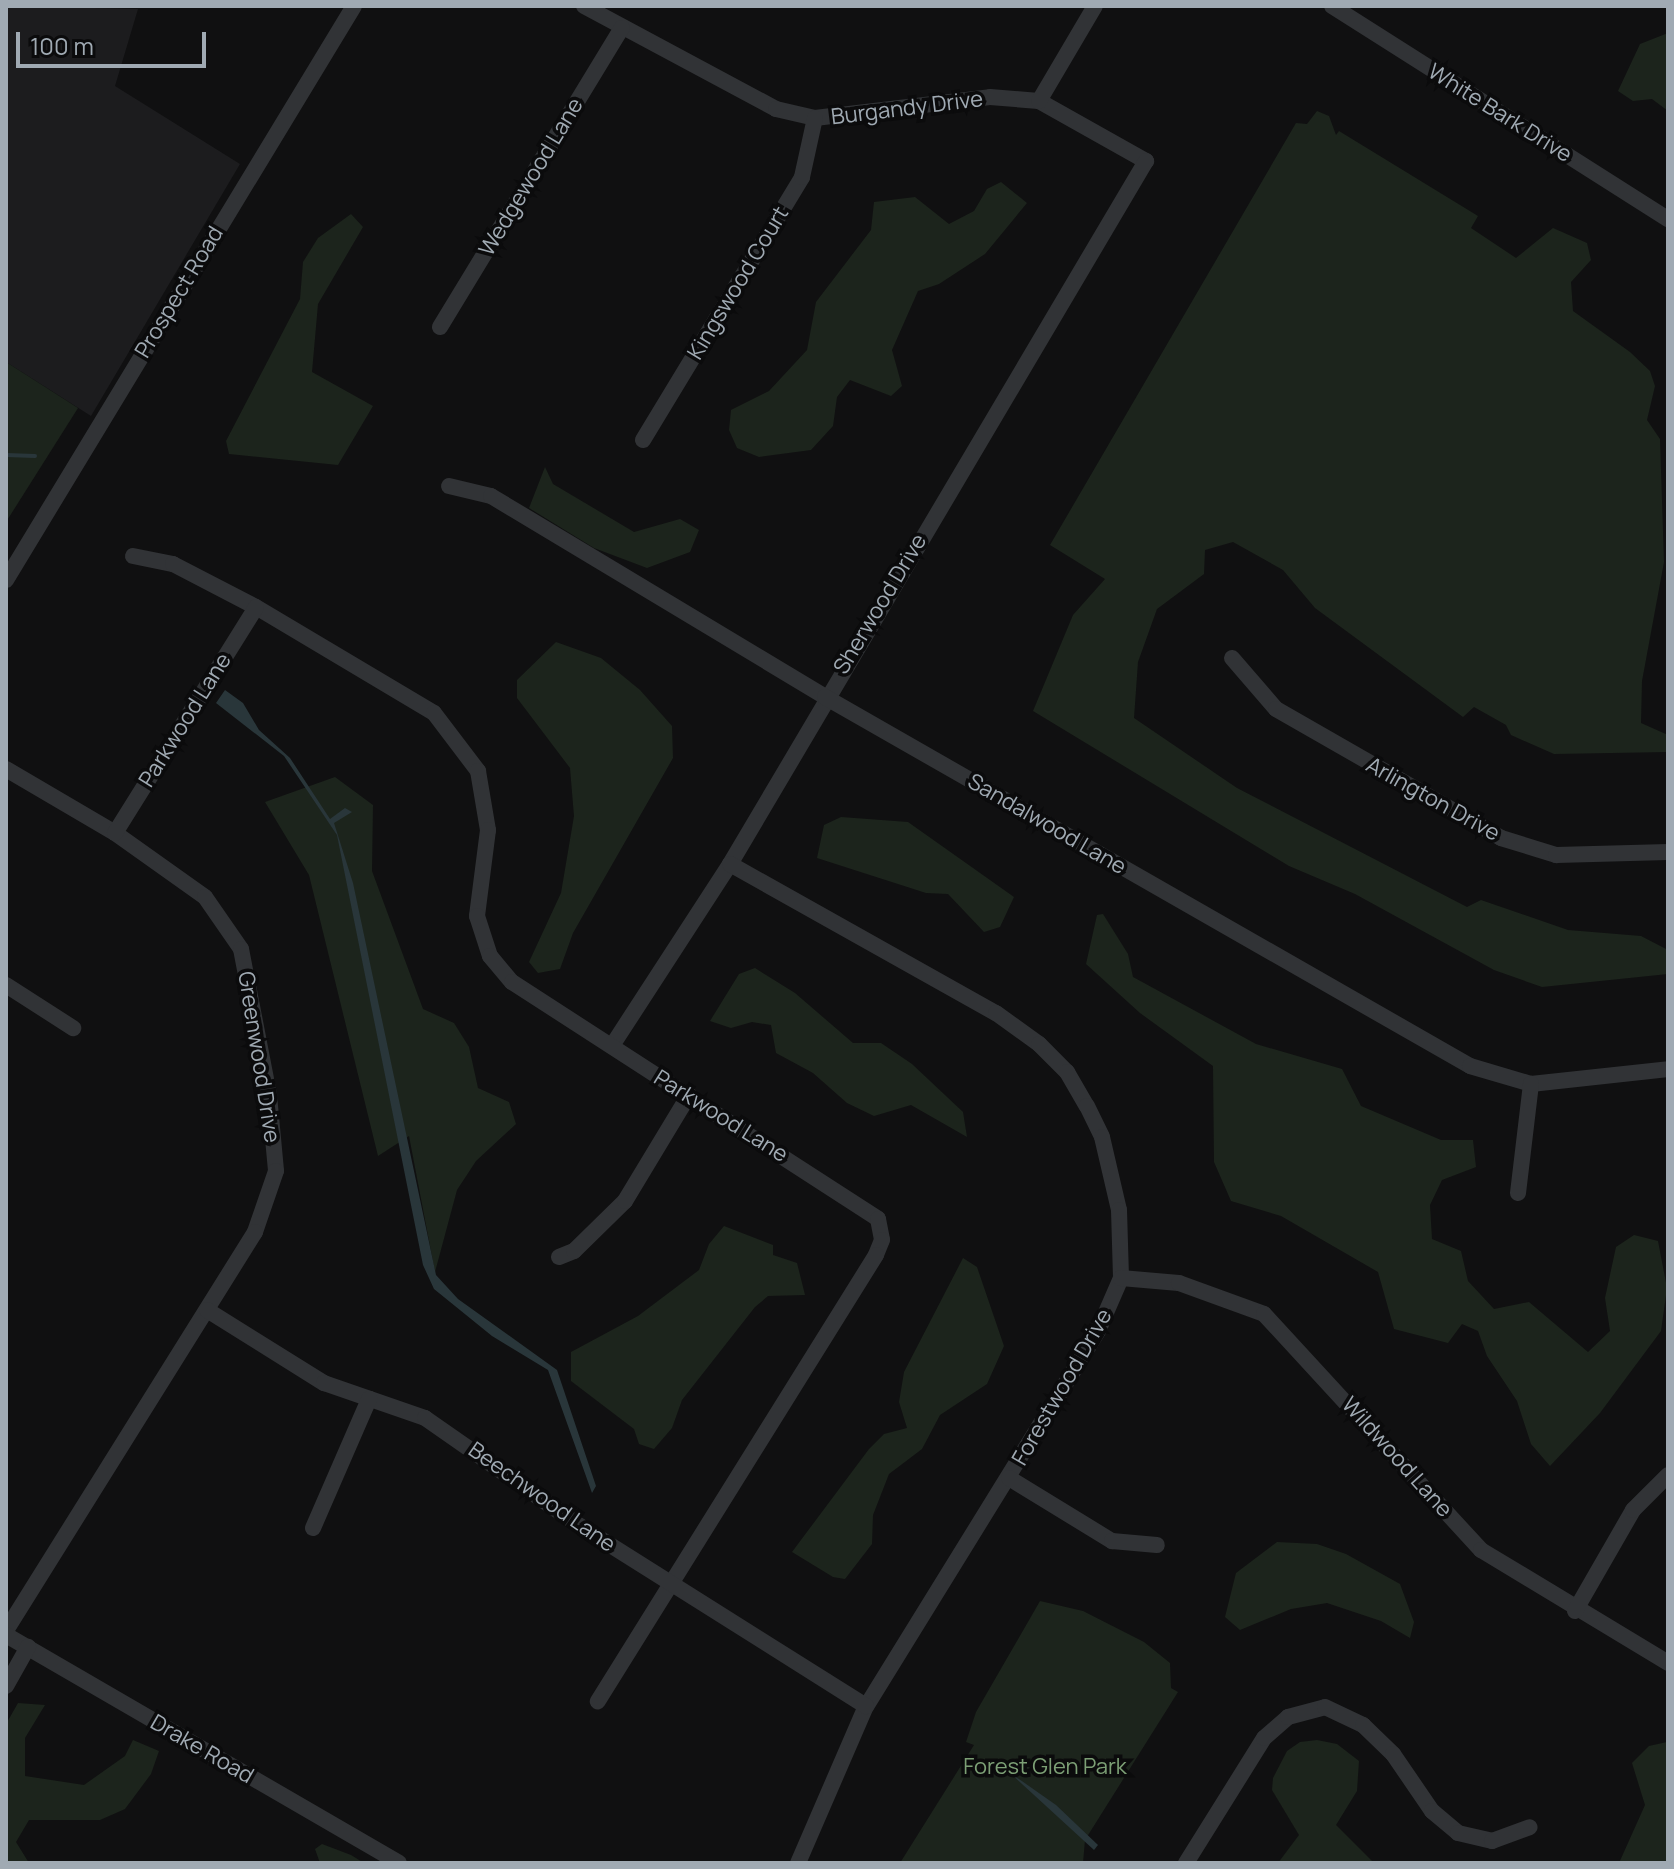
<!DOCTYPE html>
<html>
<head>
<meta charset="utf-8">
<style>
	body { margin:0 }
	#map { position:relative; width:1674px; height:1869px; overflow:hidden; background:#101011; font-family:Manrope,sans-serif }
	div>[style] { position:absolute }
	.built>* { inset:0; background:#1c1c1e }
	.green>* { inset:0; background:#1c241c }
	.water>* { inset:0; background:#29363a }
	.stream>* { height:4px; margin:-2px; padding:0 2px; transform-origin:2px; border-radius:2px; background:#29363a }
	.minor>* { height:16px; margin:-8px; padding:0 8px; transform-origin:8px; border-radius:8px; background:#313336 }
	span { translate:-50% -50%; white-space:nowrap; text-align:center; line-height:1.15; -webkit-text-stroke:7px #0b0b0c; paint-order:stroke }
	.street-label { font-size:22px; color:#a0aab3 }
	.park-label { font-size:22px; color:#7c9f75 }
	.frame { position:absolute; inset:0; border:8px solid #a0aab3; pointer-events:none }
	.scale { position:absolute; left:16px; top:32px; width:190px; height:36px; box-sizing:border-box; border:4px solid #a0aab3; border-top:0; padding-left:10px; font-size:24px; line-height:28px; white-space:nowrap; color:#a0aab3; -webkit-text-stroke:6px #0b0b0c; paint-order:stroke }
</style>
</head>
<body>
<div id="map">
	<div class="built">
		<div style="clip-path:polygon(6px 6px,138px 9px,115px 86px,240px 164px,91px 416px,6px 362px)"></div>
	</div>
	<div class="green">
		<div style="clip-path:polygon(1668px 33px,1668px 111px,1652px 99px,1633px 101px,1618px 91px,1640px 44px)"></div>
		<div style="clip-path:polygon(1317px 111px,1329px 116px,1336px 135px,1339px 131px,1478px 216px,1471px 228px,1516px 258px,1553px 228px,1587px 243px,1591px 260px,1571px 282px,1573px 311px,1630px 352px,1650px 371px,1655px 386px,1647px 420px,1660px 439px,1664px 562px,1642px 681px,1641px 723px,1668px 735px,1668px 752px,1554px 754px,1511px 735px,1506px 725px,1474px 707px,1463px 717px,1315px 608px,1283px 570px,1233px 542px,1205px 550px,1204px 574px,1157px 609px,1138px 662px,1134px 718px,1237px 788px,1467px 907px,1481px 900px,1568px 930px,1641px 936px,1668px 950px,1668px 974px,1542px 987px,1494px 970px,1355px 894px,1289px 866px,1033px 711px,1073px 615px,1105px 579px,1050px 545px,1296px 123px,1307px 124px)"></div>
		<div style="clip-path:polygon(1001px 182px,1027px 203px,985px 254px,939px 284px,918px 291px,892px 350px,902px 386px,891px 396px,850px 380px,837px 397px,833px 426px,811px 450px,759px 457px,737px 448px,729px 430px,731px 410px,769px 391px,807px 350px,816px 302px,871px 230px,874px 202px,915px 197px,949px 224px,974px 211px,987px 189px)"></div>
		<div style="clip-path:polygon(351px 214px,363px 227px,318px 304px,312px 372px,373px 406px,338px 465px,229px 454px,226px 441px,300px 299px,303px 262px,318px 238px)"></div>
		<div style="clip-path:polygon(6px 362px,78px 408px,6px 522px)"></div>
		<div style="clip-path:polygon(545px 467px,553px 484px,634px 532px,680px 519px,699px 530px,690px 552px,647px 568px,594px 548px,529px 508px)"></div>
		<div style="clip-path:polygon(556px 642px,601px 658px,640px 690px,672px 726px,673px 758px,573px 933px,560px 969px,538px 973px,529px 962px,561px 893px,574px 816px,570px 768px,517px 698px,517px 680px)"></div>
		<div style="clip-path:polygon(335px 777px,373px 805px,372px 871px,423px 1009px,454px 1023px,469px 1047px,478px 1088px,509px 1102px,516px 1124px,476px 1161px,457px 1190px,435px 1272px,409px 1136px,378px 1156px,309px 875px,265px 802px)"></div>
		<div style="clip-path:polygon(841px 817px,908px 822px,1014px 897px,1000px 927px,984px 932px,948px 894px,926px 893px,817px 858px,824px 825px)"></div>
		<div style="clip-path:polygon(1103px 914px,1128px 954px,1133px 977px,1256px 1044px,1342px 1069px,1361px 1106px,1441px 1140px,1473px 1140px,1476px 1167px,1442px 1180px,1430px 1205px,1432px 1239px,1461px 1251px,1468px 1281px,1494px 1309px,1529px 1302px,1588px 1352px,1610px 1331px,1605px 1298px,1616px 1247px,1634px 1235px,1658px 1241px,1667px 1288px,1661px 1331px,1600px 1413px,1550px 1466px,1531px 1444px,1517px 1401px,1487px 1356px,1478px 1331px,1462px 1324px,1448px 1343px,1394px 1329px,1378px 1272px,1281px 1216px,1231px 1201px,1214px 1162px,1213px 1066px,1140px 1013px,1086px 964px,1097px 915px)"></div>
		<div style="clip-path:polygon(755px 968px,795px 993px,853px 1043px,881px 1043px,912px 1064px,963px 1112px,967px 1137px,911px 1105px,874px 1116px,847px 1103px,813px 1073px,776px 1053px,771px 1025px,752px 1022px,731px 1028px,710px 1021px,739px 974px)"></div>
		<div style="clip-path:polygon(724px 1226px,773px 1245px,773px 1255px,797px 1263px,805px 1295px,768px 1296px,755px 1307px,682px 1400px,672px 1428px,654px 1449px,639px 1444px,634px 1429px,571px 1381px,571px 1352px,638px 1316px,699px 1270px,709px 1244px)"></div>
		<div style="clip-path:polygon(963px 1258px,977px 1267px,1004px 1346px,987px 1384px,940px 1415px,922px 1449px,889px 1474px,873px 1515px,872px 1544px,845px 1579px,833px 1577px,792px 1552px,869px 1449px,884px 1434px,907px 1428px,899px 1402px,904px 1372px)"></div>
		<div style="clip-path:polygon(1277px 1542px,1317px 1544px,1346px 1554px,1400px 1584px,1414px 1622px,1410px 1638px,1381px 1621px,1327px 1603px,1291px 1609px,1240px 1630px,1225px 1617px,1236px 1573px)"></div>
		<div style="clip-path:polygon(1040px 1601px,1083px 1611px,1144px 1642px,1170px 1663px,1171px 1688px,1178px 1692px,1085px 1840px,1083px 1863px,900px 1863px,974px 1745px,966px 1742px,976px 1712px)"></div>
		<div style="clip-path:polygon(18px 1703px,45px 1705px,25px 1738px,25px 1776px,84px 1785px,125px 1756px,133px 1740px,159px 1751px,151px 1774px,125px 1809px,100px 1820px,29px 1820px,16px 1842px,29px 1863px,6px 1863px,6px 1724px)"></div>
		<div style="clip-path:polygon(1317px 1740px,1337px 1744px,1359px 1761px,1357px 1791px,1336px 1825px,1374px 1863px,1278px 1863px,1299px 1835px,1272px 1790px,1273px 1778px,1287px 1751px,1300px 1742px)"></div>
		<div style="clip-path:polygon(1667px 1742px,1668px 1863px,1619px 1863px,1645px 1805px,1632px 1763px,1649px 1746px)"></div>
		<div style="clip-path:polygon(322px 1844px,351px 1855px,364px 1863px,320px 1863px,315px 1849px)"></div>
	</div>
	<div class="water">
		<div style="clip-path:polygon(225px 690px,243px 703px,259px 730px,290px 758px,330px 819px,345px 808px,352px 812px,334px 823px,353px 883px,436px 1275px,458px 1299px,557px 1370px,596px 1486px,592px 1493px,548px 1370px,492px 1336px,434px 1289px,423px 1265px,337px 835px,284px 756px,216px 703px)"></div>
		<div style="clip-path:polygon(1009px 1772px,1056px 1805px,1098px 1845px,1094px 1850px)"></div>
	</div>
	<div class="stream">
		<div style="left:6px;top:455px;width:29px;rotate:2deg"></div>
	</div>
	<div class="minor">
		<div style="left:584px;top:6px;width:218px;rotate:28.2deg"></div>
		<div style="left:776px;top:109px;width:40px;rotate:13deg"></div>
		<div style="left:815px;top:118px;width:176px;rotate:-6.8deg"></div>
		<div style="left:990px;top:97px;width:49px;rotate:4.7deg"></div>
		<div style="left:1039px;top:101px;width:123px;rotate:29.3deg"></div>
		<div style="left:1146px;top:161px;width:817px;rotate:120.61deg"></div>
		<div style="left:730px;top:864px;width:217px;rotate:123deg"></div>
		<div style="left:1332px;top:6px;width:398px;rotate:32.4deg"></div>
		<div style="left:1039px;top:101px;width:110px;rotate:-59.5deg"></div>
		<div style="left:440px;top:327px;width:350px;rotate:-58.7deg"></div>
		<div style="left:643px;top:440px;width:307px;rotate:-58.8deg"></div>
		<div style="left:802px;top:177px;width:60px;rotate:-77.6deg"></div>
		<div style="left:449px;top:486px;width:43px;rotate:13.4deg"></div>
		<div style="left:491px;top:496px;width:390px;rotate:31deg"></div>
		<div style="left:825px;top:697px;width:743px;rotate:29.77deg"></div>
		<div style="left:1470px;top:1066px;width:64px;rotate:16.4deg"></div>
		<div style="left:1531px;top:1084px;width:138px;rotate:-6.2deg"></div>
		<div style="left:133px;top:556px;width:41px;rotate:11.3deg"></div>
		<div style="left:173px;top:564px;width:93px;rotate:27.4deg"></div>
		<div style="left:256px;top:607px;width:207px;rotate:30.8deg"></div>
		<div style="left:434px;top:713px;width:73px;rotate:52.8deg"></div>
		<div style="left:478px;top:771px;width:60px;rotate:80.4deg"></div>
		<div style="left:488px;top:830px;width:87px;rotate:97.3deg"></div>
		<div style="left:477px;top:916px;width:42px;rotate:72deg"></div>
		<div style="left:490px;top:956px;width:34px;rotate:50deg"></div>
		<div style="left:512px;top:982px;width:436px;rotate:32.9deg"></div>
		<div style="left:878px;top:1219px;width:21px;rotate:79deg"></div>
		<div style="left:882px;top:1240px;width:16px;rotate:112deg"></div>
		<div style="left:876px;top:1255px;width:526px;rotate:121.94deg"></div>
		<div style="left:6px;top:580px;width:671px;rotate:-58.77deg"></div>
		<div style="left:1232px;top:658px;width:67px;rotate:49.2deg"></div>
		<div style="left:1276px;top:709px;width:259px;rotate:29.8deg"></div>
		<div style="left:1501px;top:838px;width:58px;rotate:17.2deg"></div>
		<div style="left:1556px;top:855px;width:112px;rotate:-1.5deg"></div>
		<div style="left:6px;top:769px;width:126px;rotate:30.4deg"></div>
		<div style="left:115px;top:833px;width:110px;rotate:35.4deg"></div>
		<div style="left:205px;top:897px;width:63px;rotate:55.3deg"></div>
		<div style="left:241px;top:949px;width:149px;rotate:79.1deg"></div>
		<div style="left:269px;top:1095px;width:76px;rotate:84.7deg"></div>
		<div style="left:276px;top:1171px;width:65px;rotate:109deg"></div>
		<div style="left:255px;top:1232px;width:469px;rotate:122deg"></div>
		<div style="left:115px;top:833px;width:266px;rotate:-58deg"></div>
		<div style="left:730px;top:864px;width:305px;rotate:29.3deg"></div>
		<div style="left:996px;top:1013px;width:53px;rotate:35.8deg"></div>
		<div style="left:1039px;top:1044px;width:40px;rotate:45deg"></div>
		<div style="left:1067px;top:1072px;width:39px;rotate:60deg"></div>
		<div style="left:1087px;top:1106px;width:34px;rotate:64deg"></div>
		<div style="left:1102px;top:1137px;width:75px;rotate:76.9deg"></div>
		<div style="left:1119px;top:1210px;width:68px;rotate:88.3deg"></div>
		<div style="left:1121px;top:1278px;width:58px;rotate:113.5deg"></div>
		<div style="left:1098px;top:1331px;width:441px;rotate:121.7deg"></div>
		<div style="left:866px;top:1706px;width:171px;rotate:113.4deg"></div>
		<div style="left:6px;top:985px;width:80px;rotate:32.7deg"></div>
		<div style="left:1518px;top:1193px;width:110px;rotate:-83.2deg"></div>
		<div style="left:559px;top:1257px;width:16px;rotate:-22deg"></div>
		<div style="left:574px;top:1251px;width:71px;rotate:-44.4deg"></div>
		<div style="left:625px;top:1201px;width:124px;rotate:-58.9deg"></div>
		<div style="left:1121px;top:1278px;width:58px;rotate:4.9deg"></div>
		<div style="left:1179px;top:1283px;width:90px;rotate:20deg"></div>
		<div style="left:1264px;top:1314px;width:321px;rotate:47.4deg"></div>
		<div style="left:1481px;top:1550px;width:218px;rotate:31.1deg"></div>
		<div style="left:207px;top:1310px;width:138px;rotate:32deg"></div>
		<div style="left:324px;top:1383px;width:107px;rotate:19.1deg"></div>
		<div style="left:425px;top:1418px;width:189px;rotate:34.9deg"></div>
		<div style="left:580px;top:1526px;width:338px;rotate:32.2deg"></div>
		<div style="left:1009px;top:1478px;width:121px;rotate:31.5deg"></div>
		<div style="left:1112px;top:1541px;width:45px;rotate:5.1deg"></div>
		<div style="left:313px;top:1528px;width:141px;rotate:-66.5deg"></div>
		<div style="left:1575px;top:1611px;width:116px;rotate:-60.1deg"></div>
		<div style="left:1633px;top:1510px;width:49px;rotate:-45deg"></div>
		<div style="left:6px;top:1635px;width:454px;rotate:30.1deg"></div>
		<div style="left:6px;top:1686px;width:45px;rotate:-60.6deg"></div>
		<div style="left:1186px;top:1863px;width:147px;rotate:-58deg"></div>
		<div style="left:1264px;top:1738px;width:32px;rotate:-41deg"></div>
		<div style="left:1288px;top:1717px;width:38px;rotate:-15deg"></div>
		<div style="left:1325px;top:1707px;width:42px;rotate:25.3deg"></div>
		<div style="left:1363px;top:1725px;width:42px;rotate:44deg"></div>
		<div style="left:1393px;top:1754px;width:69px;rotate:55.6deg"></div>
		<div style="left:1432px;top:1811px;width:34px;rotate:40deg"></div>
		<div style="left:1458px;top:1833px;width:35px;rotate:13deg"></div>
		<div style="left:1492px;top:1841px;width:40px;rotate:-20.2deg"></div>
	</div>
	<div class="street-label">
		<span style="left:907px;top:108px;rotate:-7deg">Burgandy Drive</span>
		<span style="left:1500px;top:113px;rotate:32deg">White Bark Drive</span>
		<span style="left:531px;top:177px;rotate:-59deg">Wedgewood Lane</span>
		<span style="left:738px;top:283px;rotate:-59deg">Kingswood Court</span>
		<span style="left:179px;top:292px;rotate:-59deg">Prospect Road</span>
		<span style="left:880px;top:604px;rotate:-59deg">Sherwood Drive</span>
		<span style="left:185px;top:720px;rotate:-58deg">Parkwood Lane</span>
		<span style="left:1433px;top:799px;rotate:29deg">Arlington Drive</span>
		<span style="left:1047px;top:824px;rotate:30deg">Sandalwood Lane</span>
		<span style="left:259px;top:1057px;rotate:81deg">Greenwood Drive</span>
		<span style="left:721px;top:1116px;rotate:32deg">Parkwood Lane</span>
		<span style="left:1062px;top:1387px;rotate:-60deg">Forestwood Drive</span>
		<span style="left:1397px;top:1457px;rotate:48deg">Wildwood Lane</span>
		<span style="left:542px;top:1497px;rotate:35deg">Beechwood Lane</span>
		<span style="left:202px;top:1749px;rotate:30deg">Drake Road</span>
	</div>
	<div class="park-label">
		<span style="left:1045px;top:1767px">Forest Glen Park</span>
	</div>
	<div class="frame"></div>
	<div class="scale">100 m</div>
</div>
</body>
</html>
